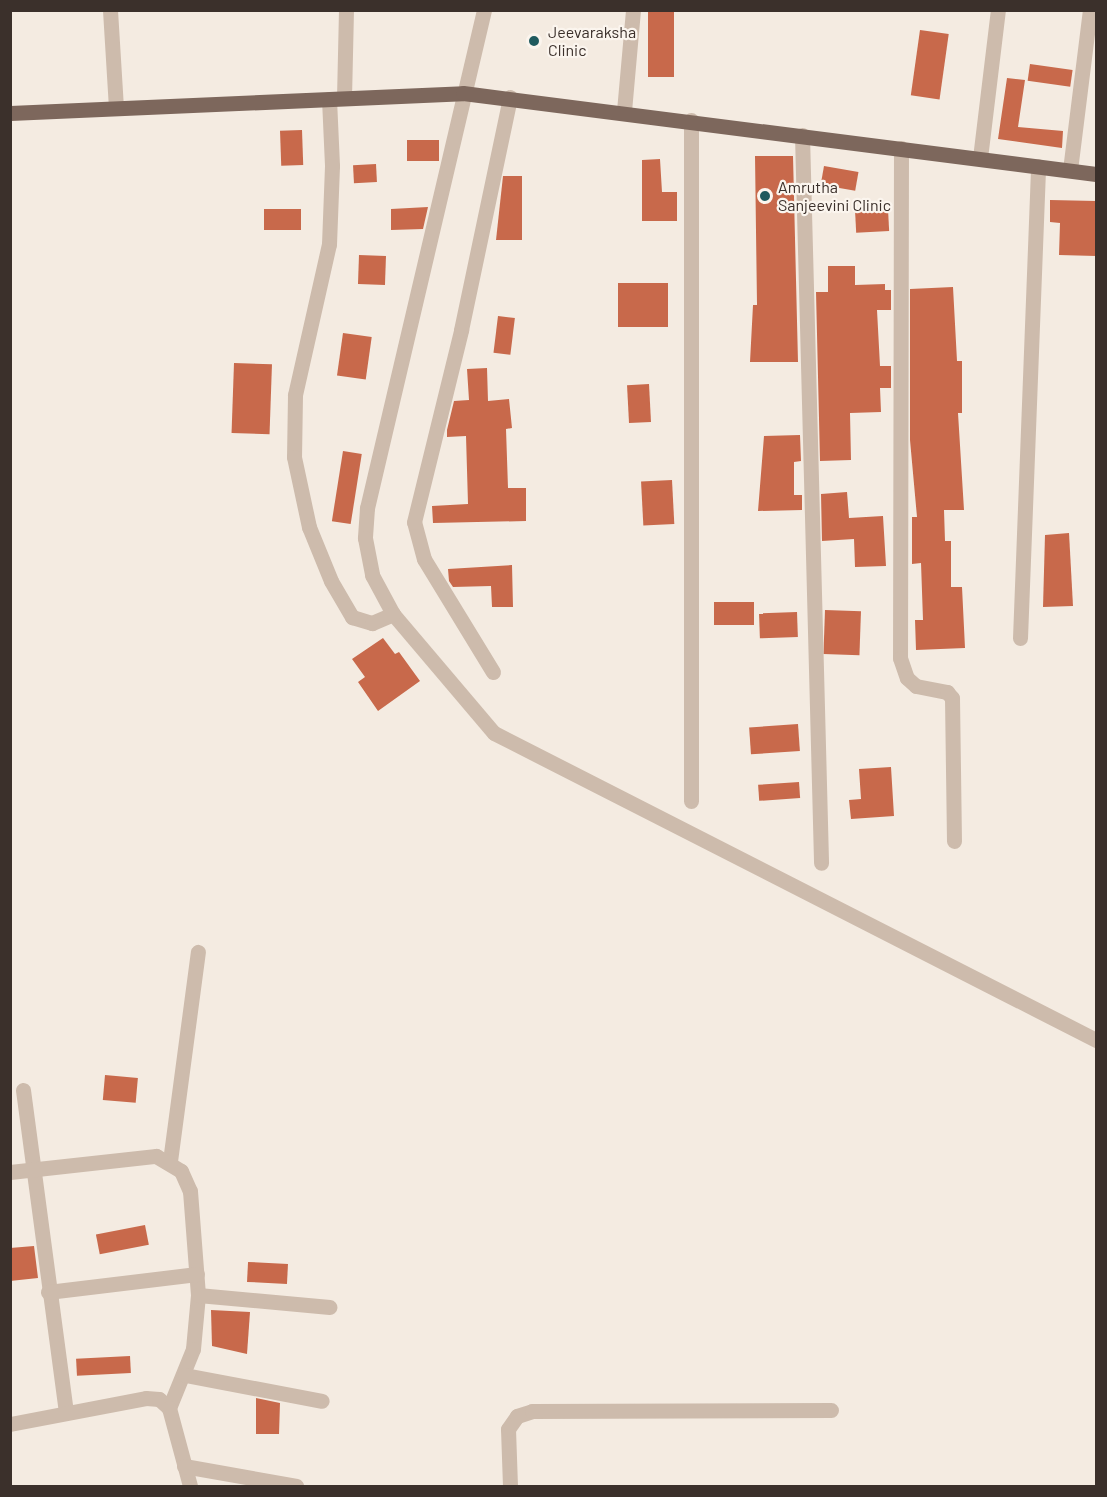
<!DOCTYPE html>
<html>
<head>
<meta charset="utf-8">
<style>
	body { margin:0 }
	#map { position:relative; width:1107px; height:1497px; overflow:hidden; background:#f4ebe1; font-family:Barlow,sans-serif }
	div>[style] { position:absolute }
	.building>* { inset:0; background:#c8694b; transform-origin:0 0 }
	.minor>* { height:15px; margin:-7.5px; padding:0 7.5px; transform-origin:7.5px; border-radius:7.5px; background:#cdbbac }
	.major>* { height:15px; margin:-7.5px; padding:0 7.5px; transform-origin:7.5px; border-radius:7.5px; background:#7d675c }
	.dots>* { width:16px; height:16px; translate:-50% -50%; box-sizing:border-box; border:3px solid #fbf5ee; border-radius:50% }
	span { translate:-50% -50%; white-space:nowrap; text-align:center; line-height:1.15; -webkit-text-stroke:4.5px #fbf5ee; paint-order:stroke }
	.poi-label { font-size:16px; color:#3b302b }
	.left { translate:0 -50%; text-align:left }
	.frame { position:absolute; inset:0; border:12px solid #3b302b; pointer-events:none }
</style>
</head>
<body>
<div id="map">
	<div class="building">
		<div style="left:648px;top:10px;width:26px;height:67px"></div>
		<div style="left:920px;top:30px;width:29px;height:66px;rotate:8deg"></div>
		<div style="left:1030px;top:64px;width:43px;height:17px;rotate:8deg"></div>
		<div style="clip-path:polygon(1007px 78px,1025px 80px,1018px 127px,1063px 131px,1062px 148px,998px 139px)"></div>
		<div style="left:302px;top:130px;width:35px;height:22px;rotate:88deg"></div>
		<div style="left:439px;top:140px;width:21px;height:32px;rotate:90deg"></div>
		<div style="clip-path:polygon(755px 156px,793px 156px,798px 362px,750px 362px,753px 305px,757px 305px)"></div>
		<div style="clip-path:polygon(660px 159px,662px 192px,677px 192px,677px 221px,642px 221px,642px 160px)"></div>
		<div style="left:376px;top:164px;width:18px;height:23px;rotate:87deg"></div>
		<div style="left:824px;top:166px;width:35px;height:19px;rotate:10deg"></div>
		<div style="clip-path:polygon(503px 176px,522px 176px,522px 240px,496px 240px)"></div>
		<div style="clip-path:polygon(1050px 200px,1096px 201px,1096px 256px,1059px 255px,1060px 223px,1050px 222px)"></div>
		<div style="clip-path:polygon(428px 207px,423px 229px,391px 230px,391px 209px)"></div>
		<div style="left:301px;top:209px;width:21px;height:37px;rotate:90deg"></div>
		<div style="left:888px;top:209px;width:22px;height:33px;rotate:87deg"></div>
		<div style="left:359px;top:255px;width:27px;height:29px;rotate:2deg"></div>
		<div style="clip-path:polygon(828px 266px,855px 266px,855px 285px,885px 284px,885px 290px,891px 290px,891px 310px,877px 310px,880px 366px,891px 366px,891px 388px,880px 388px,881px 412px,850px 413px,851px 460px,820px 461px,816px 292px,828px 292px)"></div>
		<div style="left:668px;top:283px;width:44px;height:50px;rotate:90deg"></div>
		<div style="clip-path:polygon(953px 287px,957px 361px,962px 361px,962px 413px,958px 413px,964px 510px,944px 510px,945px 541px,951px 541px,951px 587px,962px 587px,965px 648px,916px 650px,915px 620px,923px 620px,921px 563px,912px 564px,912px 517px,917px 517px,910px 440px,910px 289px)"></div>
		<div style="left:498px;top:316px;width:17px;height:37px;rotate:7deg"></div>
		<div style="left:343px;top:333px;width:29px;height:43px;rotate:8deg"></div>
		<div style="left:234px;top:363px;width:38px;height:70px;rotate:2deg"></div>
		<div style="clip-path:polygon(487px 368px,488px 401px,509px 399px,512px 428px,506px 429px,508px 488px,526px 488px,526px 521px,433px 523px,432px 506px,468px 504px,466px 436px,447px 437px,447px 430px,454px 401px,469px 400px,467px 369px)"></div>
		<div style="left:649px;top:384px;width:38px;height:22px;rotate:87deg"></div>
		<div style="clip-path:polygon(800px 435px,801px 461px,794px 462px,794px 495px,802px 495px,802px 510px,758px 511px,764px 436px)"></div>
		<div style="left:343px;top:451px;width:19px;height:71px;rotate:9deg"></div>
		<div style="left:672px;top:480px;width:44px;height:31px;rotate:87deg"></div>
		<div style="clip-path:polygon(847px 492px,849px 518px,883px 516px,886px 566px,855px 567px,854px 539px,822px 541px,821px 494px)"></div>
		<div style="clip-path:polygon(1069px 533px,1073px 606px,1043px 607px,1045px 535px)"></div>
		<div style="clip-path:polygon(512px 565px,513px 607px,492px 607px,491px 586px,453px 587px,449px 581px,448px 569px)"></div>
		<div style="left:714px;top:602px;width:40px;height:23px"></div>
		<div style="left:825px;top:610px;width:36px;height:44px;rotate:2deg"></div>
		<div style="left:797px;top:612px;width:25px;height:38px;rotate:88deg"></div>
		<div style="clip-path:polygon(383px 638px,395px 654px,399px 652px,420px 681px,378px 711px,358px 682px,365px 677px,352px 659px)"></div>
		<div style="left:798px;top:724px;width:27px;height:49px;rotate:86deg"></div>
		<div style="clip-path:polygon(891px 767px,894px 816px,851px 819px,849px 800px,861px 799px,859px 769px)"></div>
		<div style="left:799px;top:782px;width:16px;height:41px;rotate:86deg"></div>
		<div style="left:105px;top:1075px;width:33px;height:25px;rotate:5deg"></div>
		<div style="left:145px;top:1225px;width:20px;height:50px;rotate:79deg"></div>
		<div style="clip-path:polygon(34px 1246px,38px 1278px,10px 1281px,10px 1248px)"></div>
		<div style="left:288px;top:1264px;width:20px;height:40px;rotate:93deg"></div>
		<div style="clip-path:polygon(211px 1310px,250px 1312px,247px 1354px,212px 1346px)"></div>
		<div style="left:130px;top:1356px;width:17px;height:54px;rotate:87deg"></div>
		<div style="clip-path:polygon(256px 1398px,280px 1403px,279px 1434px,256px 1434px)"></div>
	</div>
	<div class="minor">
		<div style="left:110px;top:10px;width:98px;rotate:86.5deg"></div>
		<div style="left:484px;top:10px;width:512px;rotate:103.22deg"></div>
		<div style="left:367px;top:508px;width:30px;rotate:94deg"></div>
		<div style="left:365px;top:538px;width:38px;rotate:79deg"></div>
		<div style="left:372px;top:575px;width:44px;rotate:61.7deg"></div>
		<div style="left:393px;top:614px;width:156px;rotate:49.7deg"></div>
		<div style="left:494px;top:733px;width:676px;rotate:27.02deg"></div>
		<div style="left:344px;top:98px;width:88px;rotate:-88.7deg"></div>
		<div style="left:329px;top:99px;width:67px;rotate:87.4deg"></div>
		<div style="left:332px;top:166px;width:78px;rotate:92.2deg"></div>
		<div style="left:329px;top:244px;width:155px;rotate:102.7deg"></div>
		<div style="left:295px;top:395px;width:62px;rotate:90.9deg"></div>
		<div style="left:294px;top:457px;width:72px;rotate:77.9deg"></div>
		<div style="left:309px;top:527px;width:58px;rotate:67.8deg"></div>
		<div style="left:331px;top:581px;width:42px;rotate:59.7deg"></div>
		<div style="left:352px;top:617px;width:21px;rotate:17deg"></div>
		<div style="left:372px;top:623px;width:23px;rotate:-23deg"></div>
		<div style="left:624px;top:111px;width:101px;rotate:-84.9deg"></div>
		<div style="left:691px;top:120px;width:681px;rotate:90deg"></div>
		<div style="left:802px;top:135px;width:728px;rotate:88.5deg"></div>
		<div style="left:901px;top:148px;width:510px;rotate:90.11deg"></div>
		<div style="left:900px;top:658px;width:21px;rotate:71deg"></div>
		<div style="left:907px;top:678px;width:12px;rotate:42deg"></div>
		<div style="left:916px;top:686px;width:32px;rotate:11deg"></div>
		<div style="left:947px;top:692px;width:8px;rotate:50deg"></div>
		<div style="left:952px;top:698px;width:143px;rotate:89.2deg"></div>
		<div style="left:980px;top:158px;width:149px;rotate:-83.1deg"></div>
		<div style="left:1070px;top:170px;width:161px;rotate:-82.9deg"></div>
		<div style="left:1020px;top:638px;width:472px;rotate:-87.8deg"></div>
		<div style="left:493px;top:672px;width:132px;rotate:-121.4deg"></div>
		<div style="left:424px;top:559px;width:38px;rotate:-105deg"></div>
		<div style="left:414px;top:522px;width:198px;rotate:-76.2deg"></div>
		<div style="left:461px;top:330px;width:238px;rotate:-78.1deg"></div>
		<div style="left:23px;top:1090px;width:325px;rotate:82.4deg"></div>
		<div style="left:170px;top:1161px;width:211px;rotate:-82.4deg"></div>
		<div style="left:10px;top:1172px;width:147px;rotate:-6.3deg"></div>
		<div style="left:156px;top:1156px;width:29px;rotate:31deg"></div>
		<div style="left:181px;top:1171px;width:22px;rotate:66deg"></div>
		<div style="left:190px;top:1191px;width:104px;rotate:85.6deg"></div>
		<div style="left:198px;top:1295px;width:54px;rotate:95.3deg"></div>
		<div style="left:193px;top:1349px;width:64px;rotate:112.1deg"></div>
		<div style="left:48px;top:1292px;width:150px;rotate:-6.9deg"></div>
		<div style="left:198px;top:1295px;width:132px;rotate:5.2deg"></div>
		<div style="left:185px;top:1375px;width:139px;rotate:10.7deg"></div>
		<div style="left:10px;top:1424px;width:138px;rotate:-10.8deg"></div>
		<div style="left:146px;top:1398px;width:13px;rotate:4deg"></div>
		<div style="left:159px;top:1399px;width:13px;rotate:42deg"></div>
		<div style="left:169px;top:1408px;width:81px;rotate:74.9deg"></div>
		<div style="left:184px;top:1466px;width:114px;rotate:10.1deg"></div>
		<div style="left:510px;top:1486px;width:57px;rotate:-92deg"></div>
		<div style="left:508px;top:1429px;width:16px;rotate:-55deg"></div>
		<div style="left:517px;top:1416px;width:16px;rotate:-18deg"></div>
		<div style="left:532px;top:1411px;width:299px;rotate:-0.2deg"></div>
	</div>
	<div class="major">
		<div style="left:10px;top:113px;width:453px;rotate:-2.5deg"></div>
		<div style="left:463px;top:93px;width:638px;rotate:7.29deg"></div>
	</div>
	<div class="dots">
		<div style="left:534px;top:41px;background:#1f5a5e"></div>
		<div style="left:765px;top:196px;background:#1f5a5e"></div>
	</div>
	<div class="poi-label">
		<span class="left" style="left:548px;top:41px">Jeevaraksha<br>Clinic</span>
		<span class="left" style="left:778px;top:196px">Amrutha<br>Sanjeevini Clinic</span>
	</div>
	<div class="frame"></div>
</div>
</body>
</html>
